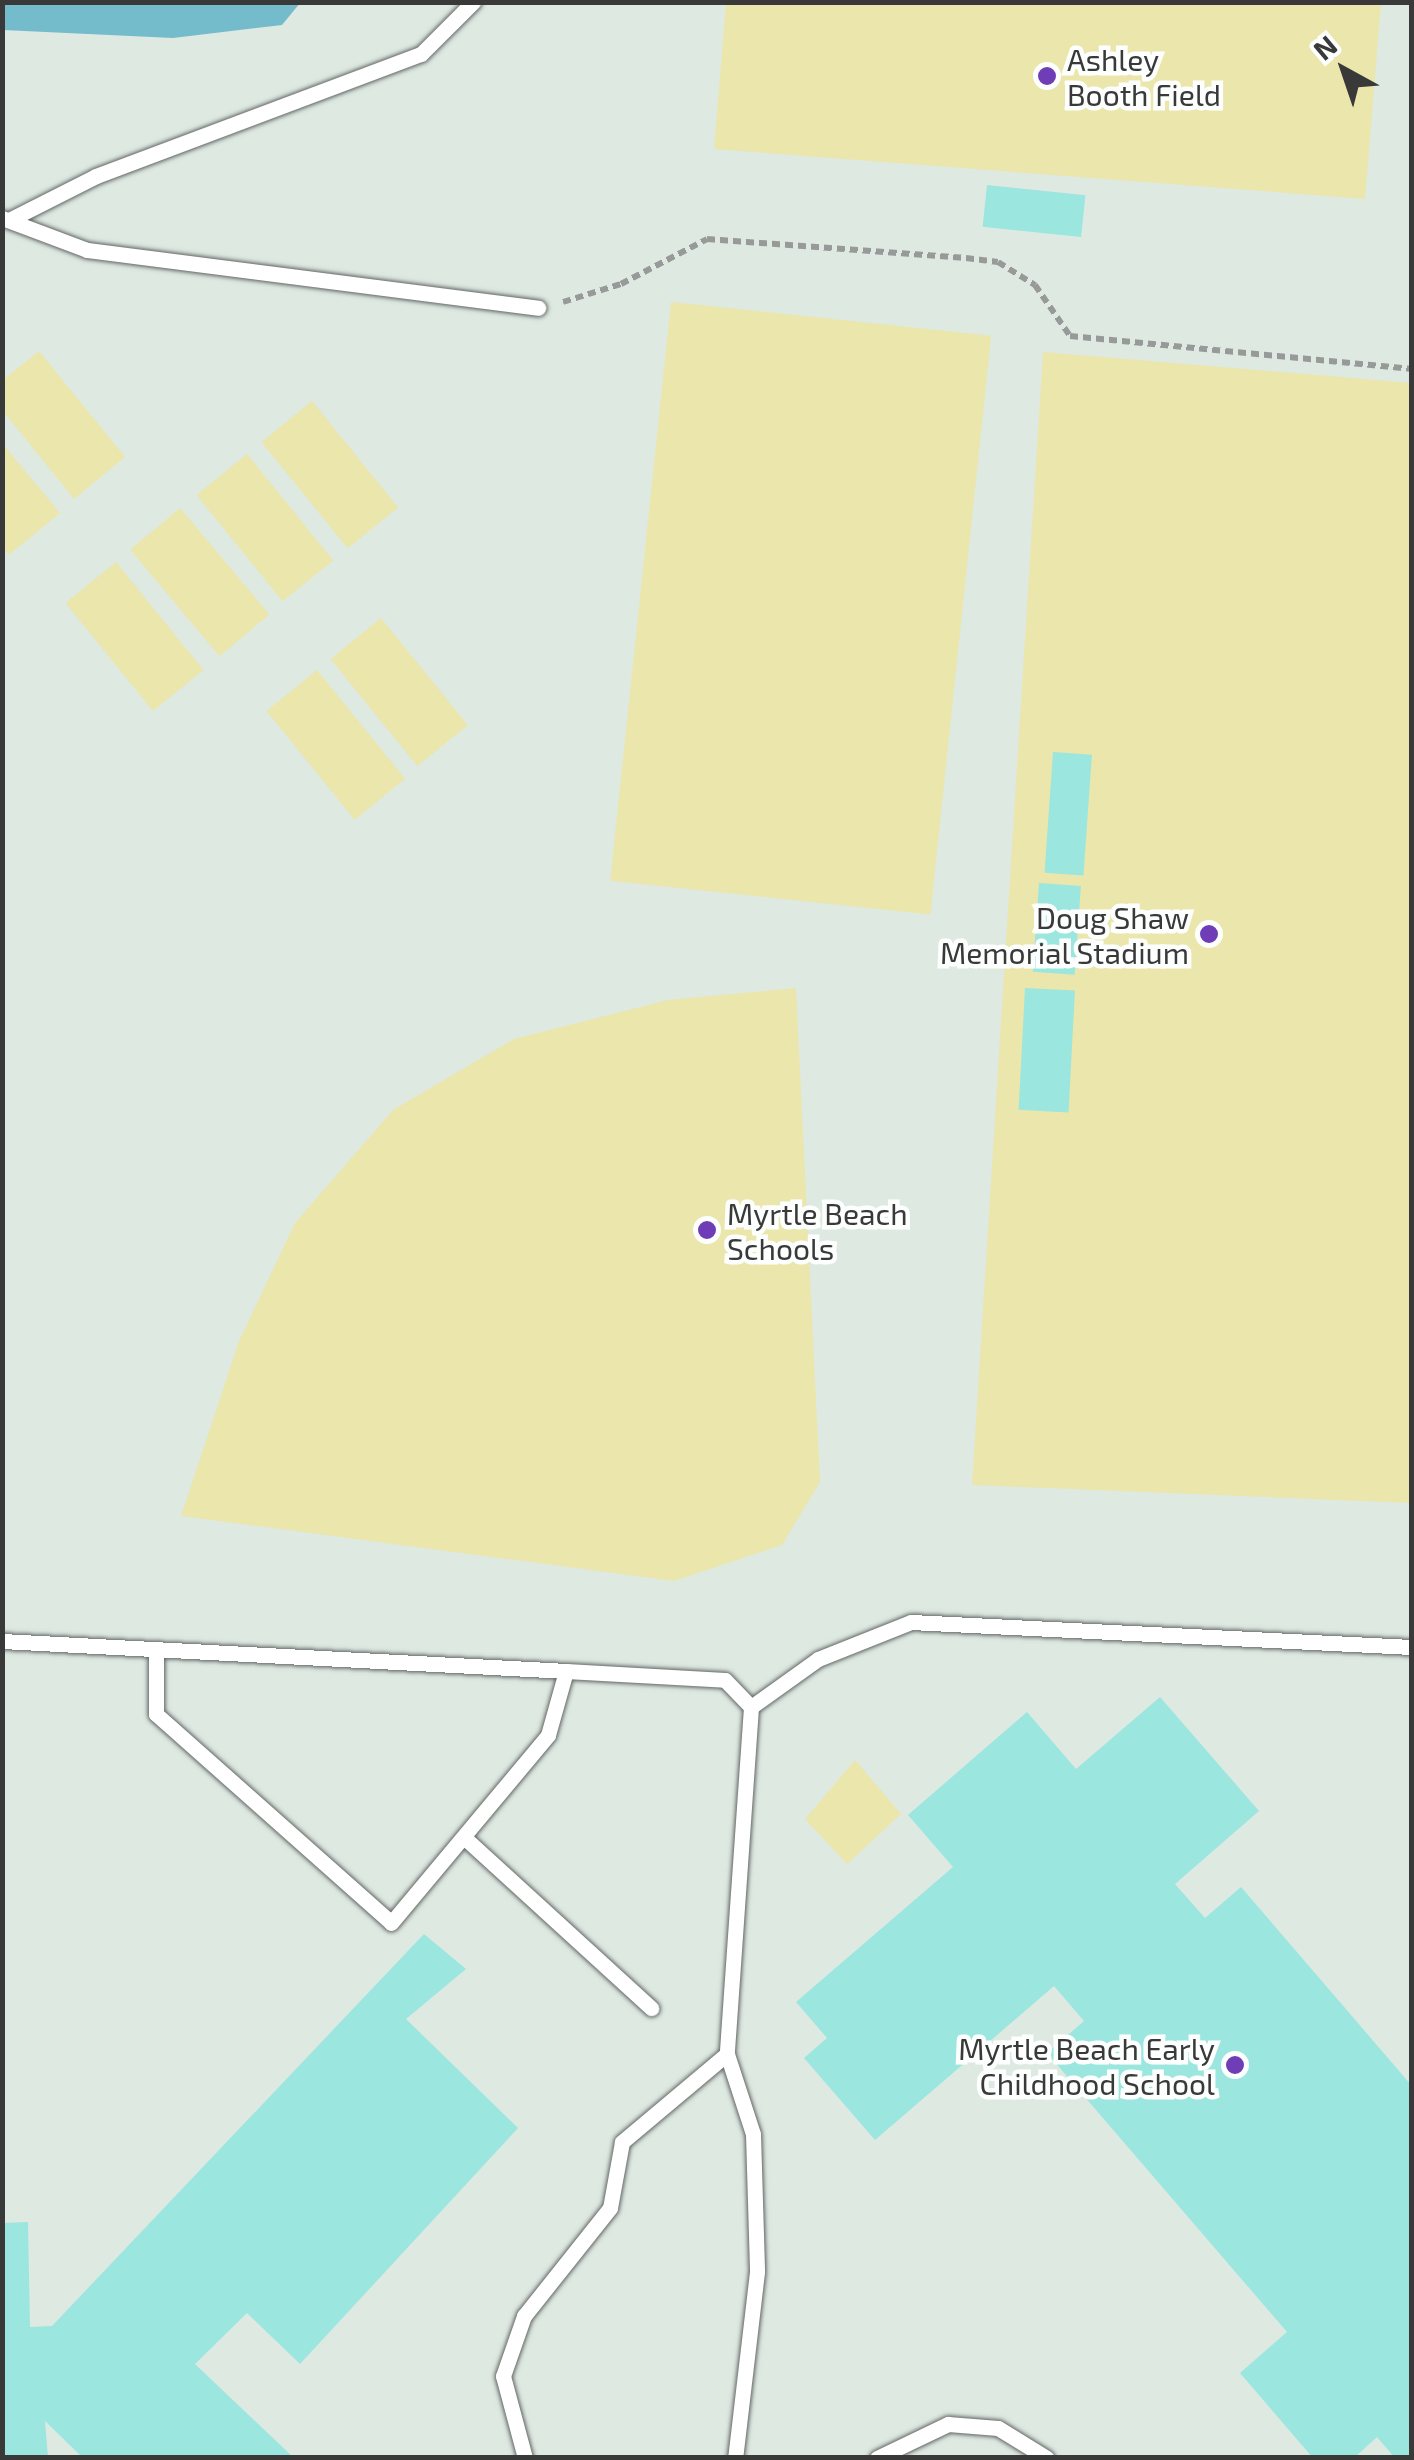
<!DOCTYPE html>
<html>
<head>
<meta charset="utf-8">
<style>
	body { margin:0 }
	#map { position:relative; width:1414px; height:2460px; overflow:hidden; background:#eef2f0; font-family:"Exo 2",sans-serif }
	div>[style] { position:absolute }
	.built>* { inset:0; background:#dee9e2; transform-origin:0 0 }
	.green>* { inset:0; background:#ebe6ac; transform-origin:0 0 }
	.water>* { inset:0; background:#74bbcc }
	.building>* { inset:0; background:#9be6de; transform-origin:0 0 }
	.path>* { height:6px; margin-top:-3px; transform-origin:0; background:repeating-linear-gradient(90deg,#979a98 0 8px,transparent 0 13px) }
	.roads { filter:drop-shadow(0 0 2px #636765) drop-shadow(0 0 2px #636765) }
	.lane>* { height:15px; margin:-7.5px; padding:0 7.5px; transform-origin:7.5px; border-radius:7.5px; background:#fff }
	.dots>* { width:28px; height:28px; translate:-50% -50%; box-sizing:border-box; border:5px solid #fdfffe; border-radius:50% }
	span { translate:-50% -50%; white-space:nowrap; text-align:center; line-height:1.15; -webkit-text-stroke:9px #fdfffe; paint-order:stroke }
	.poi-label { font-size:30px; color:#383938 }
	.left { translate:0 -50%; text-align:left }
	.right { translate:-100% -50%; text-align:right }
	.frame { position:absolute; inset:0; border:5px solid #383938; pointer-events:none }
	.north { position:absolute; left:1294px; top:20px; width:100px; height:100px; -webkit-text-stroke:8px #fdfffe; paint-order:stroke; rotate:320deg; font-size:28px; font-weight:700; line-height:40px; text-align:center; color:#383938 }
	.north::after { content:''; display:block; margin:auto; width:35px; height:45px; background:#383938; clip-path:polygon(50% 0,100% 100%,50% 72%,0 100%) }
</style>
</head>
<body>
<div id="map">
	<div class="built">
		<div style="left:3px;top:3px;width:1408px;height:2454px"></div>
	</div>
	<div class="green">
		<div style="clip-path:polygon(726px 3px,1381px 3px,1365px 199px,714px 149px)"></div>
		<div style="left:671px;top:302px;width:322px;height:582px;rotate:6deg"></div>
		<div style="clip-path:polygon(39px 351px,125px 457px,74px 499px,3px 411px,3px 380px)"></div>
		<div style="clip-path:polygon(1043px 352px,1411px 383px,1411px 1503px,972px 1485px)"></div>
		<div style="left:312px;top:401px;width:137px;height:65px;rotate:51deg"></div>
		<div style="clip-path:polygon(2px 443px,60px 513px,9px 555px,3px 547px)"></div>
		<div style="left:247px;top:454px;width:137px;height:65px;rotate:51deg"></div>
		<div style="left:180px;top:508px;width:139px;height:65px;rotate:50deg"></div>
		<div style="left:116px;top:562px;width:139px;height:65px;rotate:51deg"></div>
		<div style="left:381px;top:618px;width:138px;height:65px;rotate:51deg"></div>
		<div style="left:317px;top:670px;width:140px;height:65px;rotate:51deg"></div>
		<div style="clip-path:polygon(796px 988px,820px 1482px,782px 1545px,674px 1581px,181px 1516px,239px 1341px,295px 1223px,393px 1110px,514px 1039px,668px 1000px)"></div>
		<div style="clip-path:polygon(855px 1760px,901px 1814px,847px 1864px,805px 1819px)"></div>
	</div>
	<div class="water">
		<div style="clip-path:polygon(3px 2px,299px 2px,300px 3px,282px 25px,173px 38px,3px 30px)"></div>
	</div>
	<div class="building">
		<div style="left:987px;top:185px;width:99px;height:42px;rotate:6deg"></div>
		<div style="left:1053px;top:752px;width:39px;height:121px;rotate:4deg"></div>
		<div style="left:1039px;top:883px;width:42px;height:89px;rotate:4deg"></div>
		<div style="left:1025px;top:988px;width:50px;height:122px;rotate:3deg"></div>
		<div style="clip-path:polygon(1160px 1697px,1259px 1811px,1175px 1884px,1205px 1918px,1241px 1887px,1412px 2086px,1412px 2458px,1395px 2458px,1377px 2437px,1354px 2458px,1313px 2458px,1240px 2373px,1287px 2332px,1047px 2053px,1084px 2021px,1054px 1986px,875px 2140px,804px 2058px,827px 2038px,796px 2002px,953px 1867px,908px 1815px,1027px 1712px,1076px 1769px)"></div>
		<div style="clip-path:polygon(424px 1934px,466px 1969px,406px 2019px,518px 2128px,300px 2364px,247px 2313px,195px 2364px,294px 2458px,83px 2458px,45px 2421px,48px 2458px,2px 2458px,2px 2223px,28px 2222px,30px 2327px,52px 2326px)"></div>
	</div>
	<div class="path">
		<div style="left:563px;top:302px;width:61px;rotate:-17.2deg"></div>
		<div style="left:621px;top:284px;width:97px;rotate:-27.6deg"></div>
		<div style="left:707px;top:239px;width:260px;rotate:4.2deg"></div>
		<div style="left:966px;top:258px;width:32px;rotate:7deg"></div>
		<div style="left:998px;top:262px;width:44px;rotate:31.9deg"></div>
		<div style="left:1035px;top:285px;width:62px;rotate:55.5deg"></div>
		<div style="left:1070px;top:336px;width:344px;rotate:5.5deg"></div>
	</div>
	<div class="roads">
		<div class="lane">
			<div style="left:2px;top:218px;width:91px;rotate:20.6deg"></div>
			<div style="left:87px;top:250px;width:455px;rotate:7.3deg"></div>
			<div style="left:9px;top:220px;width:97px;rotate:-26.8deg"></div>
			<div style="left:96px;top:176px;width:347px;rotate:-20.6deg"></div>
			<div style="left:421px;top:54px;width:74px;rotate:-45deg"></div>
			<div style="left:2px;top:1641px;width:565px;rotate:3.04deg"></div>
			<div style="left:156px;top:1650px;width:64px;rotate:90deg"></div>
			<div style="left:156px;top:1714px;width:314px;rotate:41.6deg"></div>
			<div style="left:391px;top:1923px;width:245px;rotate:-50.1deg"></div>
			<div style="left:548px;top:1735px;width:66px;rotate:-74.3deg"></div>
			<div style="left:566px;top:1671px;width:159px;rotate:3.2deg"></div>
			<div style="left:725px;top:1680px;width:37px;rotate:46deg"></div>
			<div style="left:751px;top:1707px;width:348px;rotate:94deg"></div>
			<div style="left:727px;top:2054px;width:84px;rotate:72deg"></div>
			<div style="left:753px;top:2134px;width:138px;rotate:88.3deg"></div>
			<div style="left:757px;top:2272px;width:187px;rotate:96.7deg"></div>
			<div style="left:751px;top:1707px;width:82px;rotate:-35.6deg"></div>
			<div style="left:818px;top:1659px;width:100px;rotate:-21.7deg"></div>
			<div style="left:911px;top:1622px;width:502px;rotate:2.86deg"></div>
			<div style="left:466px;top:1839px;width:251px;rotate:42.4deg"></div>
			<div style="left:525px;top:2458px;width:85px;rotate:-105deg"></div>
			<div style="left:503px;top:2376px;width:64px;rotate:-70.7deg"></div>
			<div style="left:524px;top:2316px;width:138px;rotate:-51.5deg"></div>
			<div style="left:610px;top:2208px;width:67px;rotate:-79.7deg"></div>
			<div style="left:622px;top:2142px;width:137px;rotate:-40deg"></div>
			<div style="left:877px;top:2458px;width:79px;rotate:-25.6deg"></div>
			<div style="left:948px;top:2424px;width:50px;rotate:4.6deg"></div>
			<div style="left:998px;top:2428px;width:57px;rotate:31.5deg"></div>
		</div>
	</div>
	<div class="dots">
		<div style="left:1047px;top:76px;background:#6f3eb6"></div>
		<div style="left:1209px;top:934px;background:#6f3eb6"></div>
		<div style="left:707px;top:1230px;background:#6f3eb6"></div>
		<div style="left:1235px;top:2065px;background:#6f3eb6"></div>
	</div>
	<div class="poi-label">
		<span class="left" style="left:1067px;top:76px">Ashley<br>Booth Field</span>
		<span class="right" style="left:1189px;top:934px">Doug Shaw<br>Memorial Stadium</span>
		<span class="left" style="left:727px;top:1230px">Myrtle Beach<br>Schools</span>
		<span class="right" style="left:1215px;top:2065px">Myrtle Beach Early<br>Childhood School</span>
	</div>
	<div class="frame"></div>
	<div class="north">N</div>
</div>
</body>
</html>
